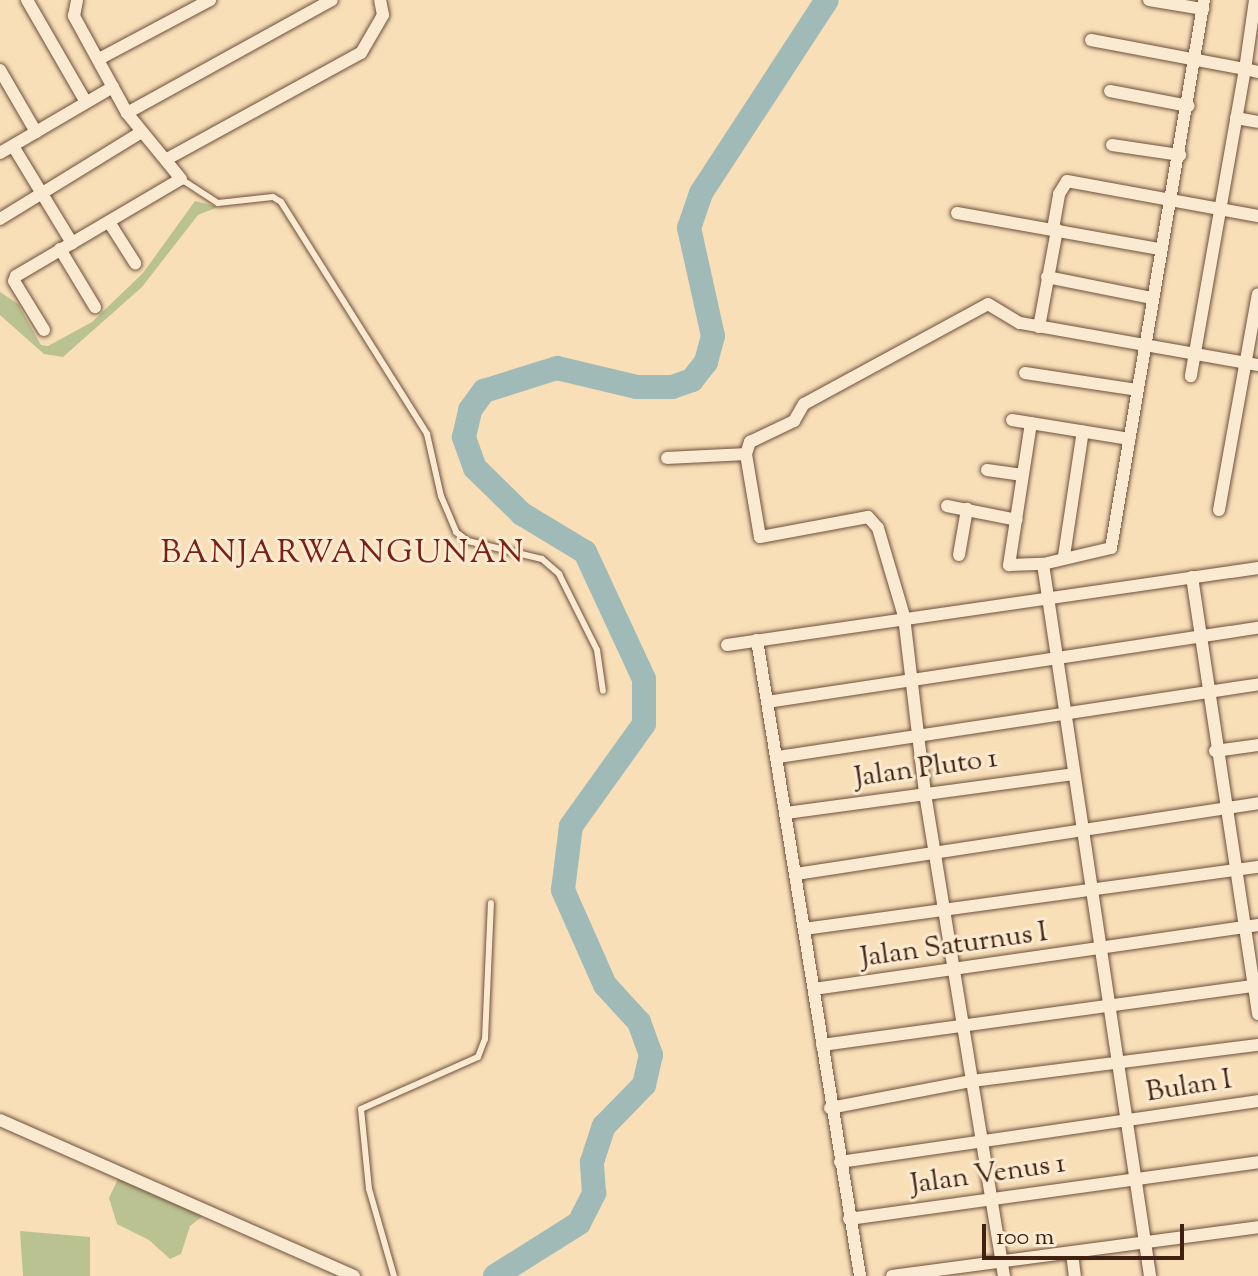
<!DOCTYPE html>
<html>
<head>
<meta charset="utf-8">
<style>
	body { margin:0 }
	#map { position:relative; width:1258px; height:1276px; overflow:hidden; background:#f8dfb8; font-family:"Sorts Mill Goudy",serif }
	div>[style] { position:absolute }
	.green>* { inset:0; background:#bac292 }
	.river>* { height:24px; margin:-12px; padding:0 12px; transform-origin:12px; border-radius:12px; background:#a0bbb7 }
	.roads { filter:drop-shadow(0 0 2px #6e503b) drop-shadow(0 0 2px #6e503b) }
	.lane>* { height:6px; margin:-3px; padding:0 3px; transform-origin:3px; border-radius:3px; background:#faead1 }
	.street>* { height:12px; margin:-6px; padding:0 6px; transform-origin:6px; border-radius:6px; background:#faead1 }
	span { translate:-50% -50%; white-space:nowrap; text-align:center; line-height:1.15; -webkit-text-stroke:6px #faead1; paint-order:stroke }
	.street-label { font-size:28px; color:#402011 }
	.quarter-label { font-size:32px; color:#7a1f14; letter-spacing:2px }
	.scale { position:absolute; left:982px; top:1224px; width:202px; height:36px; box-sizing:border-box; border:4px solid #402011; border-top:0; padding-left:10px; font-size:24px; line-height:28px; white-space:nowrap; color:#402011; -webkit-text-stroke:6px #faead1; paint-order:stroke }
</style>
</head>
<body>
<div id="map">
	<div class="green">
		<div style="clip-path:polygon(195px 201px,218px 207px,198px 215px,142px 287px,63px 357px,44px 354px,0 315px,0 292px,18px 304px,41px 345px,48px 346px,92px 322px,143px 273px)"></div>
		<div style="clip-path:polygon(118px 1179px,203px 1216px,190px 1226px,181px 1254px,170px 1259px,149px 1240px,117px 1224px,109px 1198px)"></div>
		<div style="clip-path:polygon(20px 1231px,90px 1237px,90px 1276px,23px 1276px)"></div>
	</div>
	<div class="river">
		<div style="left:495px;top:1276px;width:99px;rotate:-32.2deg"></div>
		<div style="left:579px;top:1223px;width:34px;rotate:-63deg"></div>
		<div style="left:594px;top:1193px;width:31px;rotate:-94deg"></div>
		<div style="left:592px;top:1162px;width:38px;rotate:-72deg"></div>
		<div style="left:604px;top:1126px;width:57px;rotate:-45.7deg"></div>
		<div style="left:644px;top:1085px;width:31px;rotate:-77deg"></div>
		<div style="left:651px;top:1055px;width:35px;rotate:-110deg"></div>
		<div style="left:639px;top:1022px;width:50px;rotate:-132.6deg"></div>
		<div style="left:605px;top:985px;width:104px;rotate:-113.9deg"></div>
		<div style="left:563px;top:890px;width:64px;rotate:-82.9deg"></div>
		<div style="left:571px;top:826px;width:125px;rotate:-54.4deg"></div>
		<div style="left:644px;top:724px;width:45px;rotate:-90deg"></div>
		<div style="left:644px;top:679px;width:140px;rotate:-114.9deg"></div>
		<div style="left:585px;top:552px;width:74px;rotate:-148.9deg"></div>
		<div style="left:522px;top:514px;width:66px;rotate:-135.6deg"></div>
		<div style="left:475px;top:468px;width:33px;rotate:-110deg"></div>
		<div style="left:464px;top:437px;width:28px;rotate:-77deg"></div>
		<div style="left:470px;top:410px;width:24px;rotate:-54deg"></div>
		<div style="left:484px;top:391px;width:77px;rotate:-17.5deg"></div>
		<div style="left:557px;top:368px;width:82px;rotate:13.4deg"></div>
		<div style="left:637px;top:387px;width:35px"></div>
		<div style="left:672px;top:387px;width:21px;rotate:-19deg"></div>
		<div style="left:692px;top:380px;width:23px;rotate:-52deg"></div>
		<div style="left:706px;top:362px;width:27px;rotate:-75deg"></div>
		<div style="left:713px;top:336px;width:111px;rotate:-102.5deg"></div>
		<div style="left:689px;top:228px;width:37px;rotate:-71deg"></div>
		<div style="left:701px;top:193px;width:230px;rotate:-56.9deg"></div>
	</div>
	<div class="roads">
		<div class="lane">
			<div style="left:181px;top:179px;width:44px;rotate:33deg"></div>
			<div style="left:218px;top:203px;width:55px;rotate:-6.2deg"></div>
			<div style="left:273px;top:197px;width:9px;rotate:32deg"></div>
			<div style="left:281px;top:202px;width:274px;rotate:57.8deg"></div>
			<div style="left:427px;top:434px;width:64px;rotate:77.3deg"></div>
			<div style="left:441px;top:496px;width:39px;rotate:67deg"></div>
			<div style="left:456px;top:532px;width:15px;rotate:37deg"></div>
			<div style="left:468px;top:541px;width:76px;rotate:13.7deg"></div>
			<div style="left:542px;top:559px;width:23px;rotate:41deg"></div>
			<div style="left:559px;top:574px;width:85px;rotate:63.4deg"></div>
			<div style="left:597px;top:650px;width:41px;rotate:81.7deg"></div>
			<div style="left:394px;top:1276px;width:91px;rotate:-106deg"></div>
			<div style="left:369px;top:1189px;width:80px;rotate:-95.7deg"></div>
			<div style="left:361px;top:1109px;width:128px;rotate:-24deg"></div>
			<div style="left:478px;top:1057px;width:19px;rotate:-69deg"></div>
			<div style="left:485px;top:1039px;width:136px;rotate:-87.5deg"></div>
		</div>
		<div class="street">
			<div style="left:27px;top:0;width:118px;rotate:60deg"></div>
			<div style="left:1149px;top:0;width:55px;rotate:9.5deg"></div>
			<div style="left:1255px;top:0;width:70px;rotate:98.2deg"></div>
			<div style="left:1245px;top:69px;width:13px;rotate:13deg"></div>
			<div style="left:1091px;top:40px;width:157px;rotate:10.7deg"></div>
			<div style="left:1245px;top:69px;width:312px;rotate:100deg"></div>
			<div style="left:99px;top:59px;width:126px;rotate:-28deg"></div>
			<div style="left:0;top:70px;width:72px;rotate:59.9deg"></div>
			<div style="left:1110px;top:91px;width:80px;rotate:10.8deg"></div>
			<div style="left:127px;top:113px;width:234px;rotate:-28.9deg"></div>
			<div style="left:1236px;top:118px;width:22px;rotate:10deg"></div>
			<div style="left:1112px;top:145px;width:69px;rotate:8.4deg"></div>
			<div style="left:13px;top:146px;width:114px;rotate:58.7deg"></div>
			<div style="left:0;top:153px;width:131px;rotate:-30.3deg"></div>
			<div style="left:167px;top:159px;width:221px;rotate:-28.7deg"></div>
			<div style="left:361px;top:53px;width:44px;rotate:-59.9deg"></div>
			<div style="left:383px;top:15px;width:15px;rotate:-101deg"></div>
			<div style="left:957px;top:213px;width:206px;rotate:10.1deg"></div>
			<div style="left:0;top:219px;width:164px;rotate:-31.6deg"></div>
			<div style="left:109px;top:222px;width:49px;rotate:57.6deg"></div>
			<div style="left:1053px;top:229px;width:36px;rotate:-80deg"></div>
			<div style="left:1059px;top:194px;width:15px;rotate:-58deg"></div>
			<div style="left:1067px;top:181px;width:194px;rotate:10.4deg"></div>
			<div style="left:60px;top:249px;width:68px;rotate:58.9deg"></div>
			<div style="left:1047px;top:277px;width:106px;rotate:11.4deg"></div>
			<div style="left:1039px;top:327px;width:99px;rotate:-79.5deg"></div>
			<div style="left:44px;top:330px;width:57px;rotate:-121.5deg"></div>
			<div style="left:14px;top:281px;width:5px;rotate:-68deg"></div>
			<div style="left:16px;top:276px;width:191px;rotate:-30.5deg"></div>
			<div style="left:181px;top:179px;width:85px;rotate:-129.3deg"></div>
			<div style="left:127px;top:113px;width:111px;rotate:-118.7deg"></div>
			<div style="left:74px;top:16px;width:16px;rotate:-79deg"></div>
			<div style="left:1025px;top:373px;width:113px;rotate:8.6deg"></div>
			<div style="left:1012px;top:420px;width:119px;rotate:9.2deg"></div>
			<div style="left:1031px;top:423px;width:144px;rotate:98.8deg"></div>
			<div style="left:1009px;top:565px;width:34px;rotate:-2deg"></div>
			<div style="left:1043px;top:564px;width:70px;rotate:-13.2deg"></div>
			<div style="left:1111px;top:548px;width:556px;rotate:-80.37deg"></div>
			<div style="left:667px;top:458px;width:79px;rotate:-2.9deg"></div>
			<div style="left:987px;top:470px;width:36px;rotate:8deg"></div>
			<div style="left:947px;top:506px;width:71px;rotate:11.3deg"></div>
			<div style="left:1219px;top:510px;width:219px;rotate:-79.8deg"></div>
			<div style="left:959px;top:555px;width:47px;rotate:-80.1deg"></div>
			<div style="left:1064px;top:556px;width:126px;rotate:-81.4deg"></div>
			<div style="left:1043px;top:564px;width:720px;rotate:81.45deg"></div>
			<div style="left:1192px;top:577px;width:442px;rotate:81.4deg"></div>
			<div style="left:757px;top:640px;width:644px;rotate:80.8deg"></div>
			<div style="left:727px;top:645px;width:537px;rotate:-8.25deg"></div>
			<div style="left:767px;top:702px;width:497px;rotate:-8.6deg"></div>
			<div style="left:1215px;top:751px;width:43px;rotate:-7.9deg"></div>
			<div style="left:778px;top:757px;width:486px;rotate:-8.6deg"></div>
			<div style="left:786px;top:813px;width:290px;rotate:-7.7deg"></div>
			<div style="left:796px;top:874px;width:467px;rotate:-8.7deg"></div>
			<div style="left:804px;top:929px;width:458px;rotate:-7.8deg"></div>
			<div style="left:814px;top:989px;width:449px;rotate:-8.2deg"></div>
			<div style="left:822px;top:1045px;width:440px;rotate:-7.8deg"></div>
			<div style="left:830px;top:1108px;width:145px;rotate:-10.8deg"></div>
			<div style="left:972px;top:1081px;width:288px;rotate:-7.2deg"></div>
			<div style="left:0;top:1120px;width:387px;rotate:23.8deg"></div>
			<div style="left:840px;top:1162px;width:422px;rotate:-8.3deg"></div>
			<div style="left:849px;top:1219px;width:413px;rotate:-7.9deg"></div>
			<div style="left:1072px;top:1253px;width:23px;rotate:83deg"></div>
			<div style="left:892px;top:1276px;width:369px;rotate:-7.6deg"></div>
			<div style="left:1004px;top:1276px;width:489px;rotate:-99.3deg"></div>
			<div style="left:925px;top:793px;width:178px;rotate:-96.8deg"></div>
			<div style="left:904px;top:616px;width:92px;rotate:-106.5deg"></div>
			<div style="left:878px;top:528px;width:15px;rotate:-132deg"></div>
			<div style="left:868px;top:517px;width:110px;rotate:169.5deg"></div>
			<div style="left:760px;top:537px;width:84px;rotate:-99.6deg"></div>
			<div style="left:746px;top:454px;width:13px;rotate:-72deg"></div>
			<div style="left:750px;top:442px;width:49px;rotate:-25.5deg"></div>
			<div style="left:794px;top:421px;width:20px;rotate:-60deg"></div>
			<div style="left:804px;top:404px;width:209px;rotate:-28.5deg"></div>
			<div style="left:988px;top:304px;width:37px;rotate:31deg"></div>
			<div style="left:1020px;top:323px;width:242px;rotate:10deg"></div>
		</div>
	</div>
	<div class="street-label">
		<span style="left:926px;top:769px;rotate:-8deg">Jalan Pluto 1</span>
		<span style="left:954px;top:946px;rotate:-8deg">Jalan Saturnus I</span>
		<span style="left:1189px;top:1087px;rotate:-9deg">Bulan I</span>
		<span style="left:988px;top:1175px;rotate:-8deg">Jalan Venus 1</span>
	</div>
	<div class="quarter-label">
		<span style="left:343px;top:554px">BANJARWANGUNAN</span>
	</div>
	<div class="scale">100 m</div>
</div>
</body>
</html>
